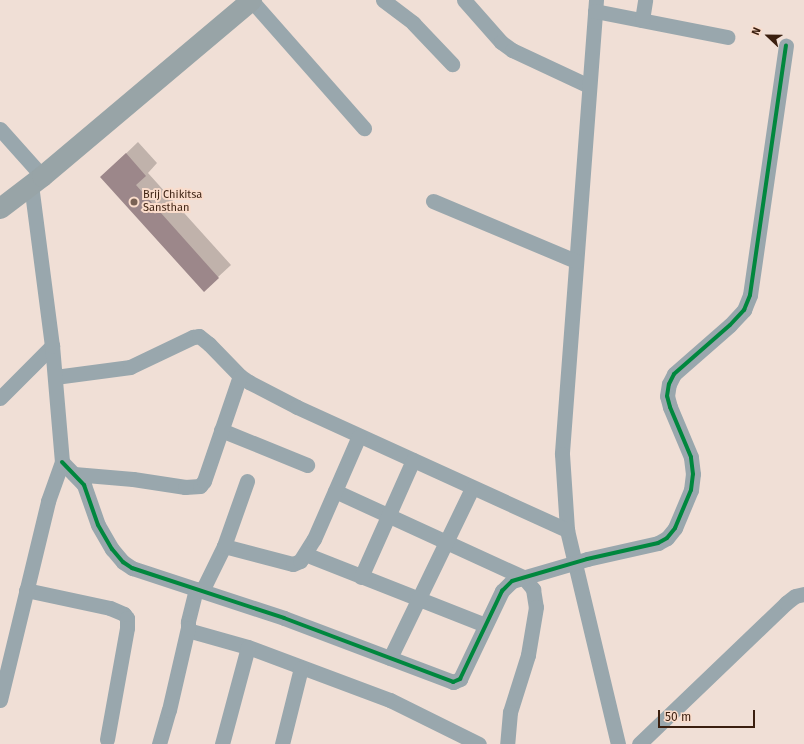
<!DOCTYPE html>
<html>
<head>
<meta charset="utf-8">
<style>
	body { margin:0 }
	#map { position:relative; width:804px; height:744px; overflow:hidden; background:#f0dfd6; font-family:"Fira Sans",sans-serif }
	div>[style] { position:absolute }
	.shadow>* { inset:0; background:#0003 }
	.building>* { inset:0; background:#9c878a }
	.street>* { height:15px; margin:-7.5px; padding:0 7.5px; transform-origin:7.5px; border-radius:7.5px; background:#99a7ad }
	.secondary>* { height:21px; margin:-10.5px; padding:0 10.5px; transform-origin:10.5px; border-radius:10.5px; background:#98a4a7 }
	.cycleway>* { height:4px; margin:-2px; padding:0 2px; transform-origin:2px; border-radius:2px; background:#00873e }
	.dots>* { width:11px; height:11px; translate:-50% -50%; box-sizing:border-box; border:2px solid #fadccb; border-radius:50% }
	span { translate:-50% -50%; white-space:nowrap; text-align:center; line-height:1.15; -webkit-text-stroke:4px #fadccb; paint-order:stroke }
	.poi-label { font-size:11px; color:#3b1f0f }
	.left { translate:0 -50%; text-align:left }
	.north { position:absolute; left:748px; top:16px; width:40px; height:40px; -webkit-text-stroke:3px #fadccb; paint-order:stroke; rotate:292deg; font-size:11px; font-weight:700; line-height:16px; text-align:center; color:#3b1f0f }
	.north::after { content:''; display:block; margin:auto; width:14px; height:18px; background:#3b1f0f; clip-path:polygon(50% 0,100% 100%,50% 72%,0 100%) }
	.scale { position:absolute; left:658px; top:710px; width:97px; height:18px; box-sizing:border-box; border:2px solid #3b1f0f; border-top:0; padding-left:5px; font-size:12px; line-height:14px; white-space:nowrap; color:#3b1f0f; -webkit-text-stroke:3px #fadccb; paint-order:stroke }
</style>
</head>
<body>
<div id="map">
	<div class="shadow">
		<div style="clip-path:polygon(138px 142px,157px 163px,148px 173px,231px 265px,204px 290px,114px 165px)"></div>
	</div>
	<div class="building">
		<div style="clip-path:polygon(126px 153px,146px 176px,136px 185px,219px 278px,204px 292px,100px 177px)"></div>
	</div>
	<div class="street">
		<div style="left:251px;top:0;width:171px;rotate:48.6deg"></div>
		<div style="left:383px;top:0;width:38px;rotate:37deg"></div>
		<div style="left:413px;top:23px;width:57px;rotate:46.4deg"></div>
		<div style="left:464px;top:0;width:56px;rotate:48.6deg"></div>
		<div style="left:501px;top:42px;width:14px;rotate:36deg"></div>
		<div style="left:512px;top:50px;width:85px;rotate:25.1deg"></div>
		<div style="left:596px;top:0;width:455px;rotate:94.3deg"></div>
		<div style="left:562px;top:454px;width:76px;rotate:86.2deg"></div>
		<div style="left:567px;top:530px;width:220px;rotate:76.6deg"></div>
		<div style="left:595px;top:11px;width:135px;rotate:11.1deg"></div>
		<div style="left:642px;top:20px;width:20px;rotate:-81deg"></div>
		<div style="left:0;top:129px;width:63px;rotate:48.2deg"></div>
		<div style="left:433px;top:201px;width:155px;rotate:22.8deg"></div>
		<div style="left:55px;top:377px;width:76px;rotate:-7.6deg"></div>
		<div style="left:130px;top:367px;width:70px;rotate:-25.5deg"></div>
		<div style="left:193px;top:337px;width:6px;rotate:-9deg"></div>
		<div style="left:199px;top:336px;width:13px;rotate:39deg"></div>
		<div style="left:209px;top:344px;width:45px;rotate:45.9deg"></div>
		<div style="left:240px;top:376px;width:11px;rotate:34deg"></div>
		<div style="left:249px;top:382px;width:54px;rotate:27.5deg"></div>
		<div style="left:297px;top:407px;width:297px;rotate:24.5deg"></div>
		<div style="left:0;top:398px;width:74px;rotate:-45deg"></div>
		<div style="left:221px;top:430px;width:93px;rotate:22.1deg"></div>
		<div style="left:62px;top:462px;width:32px;rotate:46deg"></div>
		<div style="left:84px;top:485px;width:42px;rotate:70.7deg"></div>
		<div style="left:98px;top:525px;width:28px;rotate:60deg"></div>
		<div style="left:112px;top:549px;width:17px;rotate:50deg"></div>
		<div style="left:123px;top:562px;width:11px;rotate:34deg"></div>
		<div style="left:132px;top:568px;width:160px;rotate:18.2deg"></div>
		<div style="left:284px;top:618px;width:181px;rotate:20.7deg"></div>
		<div style="left:453px;top:682px;width:8px;rotate:-23deg"></div>
		<div style="left:460px;top:679px;width:98px;rotate:-64.5deg"></div>
		<div style="left:502px;top:591px;width:14px;rotate:-45deg"></div>
		<div style="left:512px;top:581px;width:78px;rotate:-16.3deg"></div>
		<div style="left:587px;top:559px;width:73px;rotate:-12.7deg"></div>
		<div style="left:658px;top:543px;width:10px;rotate:-29deg"></div>
		<div style="left:667px;top:538px;width:13px;rotate:-51deg"></div>
		<div style="left:675px;top:528px;width:41px;rotate:-67.2deg"></div>
		<div style="left:691px;top:490px;width:16px;rotate:-83deg"></div>
		<div style="left:693px;top:474px;width:17px;rotate:-97deg"></div>
		<div style="left:691px;top:457px;width:54px;rotate:-112.8deg"></div>
		<div style="left:670px;top:407px;width:11px;rotate:-105deg"></div>
		<div style="left:667px;top:396px;width:12px;rotate:-81deg"></div>
		<div style="left:669px;top:384px;width:11px;rotate:-63deg"></div>
		<div style="left:674px;top:374px;width:74px;rotate:-41.2deg"></div>
		<div style="left:730px;top:325px;width:21px;rotate:-47deg"></div>
		<div style="left:744px;top:310px;width:16px;rotate:-68deg"></div>
		<div style="left:750px;top:295px;width:252px;rotate:-81.8deg"></div>
		<div style="left:74px;top:474px;width:59px;rotate:4.8deg"></div>
		<div style="left:133px;top:479px;width:53px;rotate:8.7deg"></div>
		<div style="left:185px;top:487px;width:15px;rotate:-4deg"></div>
		<div style="left:200px;top:486px;width:6px;rotate:-51deg"></div>
		<div style="left:204px;top:481px;width:111px;rotate:-71.1deg"></div>
		<div style="left:335px;top:491px;width:207px;rotate:24.6deg"></div>
		<div style="left:523px;top:577px;width:16px;rotate:50deg"></div>
		<div style="left:533px;top:589px;width:18px;rotate:81deg"></div>
		<div style="left:536px;top:607px;width:49px;rotate:99.5deg"></div>
		<div style="left:528px;top:655px;width:60px;rotate:107.5deg"></div>
		<div style="left:510px;top:712px;width:32px;rotate:95deg"></div>
		<div style="left:224px;top:546px;width:71px;rotate:14.6deg"></div>
		<div style="left:293px;top:564px;width:8px;rotate:-23deg"></div>
		<div style="left:300px;top:561px;width:26px;rotate:-58deg"></div>
		<div style="left:314px;top:539px;width:112px;rotate:-66.4deg"></div>
		<div style="left:305px;top:554px;width:193px;rotate:21.5deg"></div>
		<div style="left:361px;top:577px;width:128px;rotate:-66deg"></div>
		<div style="left:196px;top:589px;width:34px;rotate:104deg"></div>
		<div style="left:188px;top:622px;width:6px;rotate:90deg"></div>
		<div style="left:188px;top:628px;width:4px;rotate:45deg"></div>
		<div style="left:191px;top:631px;width:59px;rotate:15.7deg"></div>
		<div style="left:248px;top:647px;width:152px;rotate:20.5deg"></div>
		<div style="left:390px;top:700px;width:99px;rotate:26.3deg"></div>
		<div style="left:26px;top:590px;width:86px;rotate:12.1deg"></div>
		<div style="left:110px;top:608px;width:15px;rotate:23deg"></div>
		<div style="left:124px;top:614px;width:5px;rotate:53deg"></div>
		<div style="left:127px;top:618px;width:10px;rotate:90deg"></div>
		<div style="left:127px;top:628px;width:113px;rotate:100.2deg"></div>
		<div style="left:202px;top:591px;width:50px;rotate:-63.9deg"></div>
		<div style="left:224px;top:546px;width:69px;rotate:-70.5deg"></div>
		<div style="left:390px;top:658px;width:189px;rotate:-64.2deg"></div>
		<div style="left:0;top:700px;width:205px;rotate:-76.4deg"></div>
		<div style="left:48px;top:501px;width:41px;rotate:-70.3deg"></div>
		<div style="left:62px;top:462px;width:116px;rotate:-94.9deg"></div>
		<div style="left:52px;top:346px;width:162px;rotate:-97.4deg"></div>
		<div style="left:159px;top:744px;width:35px;rotate:-74deg"></div>
		<div style="left:169px;top:710px;width:84px;rotate:-77deg"></div>
		<div style="left:222px;top:744px;width:100px;rotate:-75deg"></div>
		<div style="left:282px;top:744px;width:78px;rotate:-76deg"></div>
		<div style="left:639px;top:744px;width:204px;rotate:-43.8deg"></div>
		<div style="left:786px;top:603px;width:11px;rotate:-38deg"></div>
		<div style="left:795px;top:596px;width:9px;rotate:-13deg"></div>
	</div>
	<div class="secondary">
		<div style="left:0;top:208px;width:53px;rotate:-37.3deg"></div>
		<div style="left:42px;top:176px;width:273px;rotate:-40.1deg"></div>
	</div>
	<div class="cycleway">
		<div style="left:62px;top:462px;width:32px;rotate:46deg"></div>
		<div style="left:84px;top:485px;width:42px;rotate:70.7deg"></div>
		<div style="left:98px;top:525px;width:28px;rotate:60deg"></div>
		<div style="left:112px;top:549px;width:17px;rotate:50deg"></div>
		<div style="left:123px;top:562px;width:11px;rotate:34deg"></div>
		<div style="left:132px;top:568px;width:160px;rotate:18.2deg"></div>
		<div style="left:284px;top:618px;width:181px;rotate:20.7deg"></div>
		<div style="left:453px;top:682px;width:8px;rotate:-23deg"></div>
		<div style="left:460px;top:679px;width:98px;rotate:-64.5deg"></div>
		<div style="left:502px;top:591px;width:14px;rotate:-45deg"></div>
		<div style="left:512px;top:581px;width:78px;rotate:-16.3deg"></div>
		<div style="left:587px;top:559px;width:73px;rotate:-12.7deg"></div>
		<div style="left:658px;top:543px;width:10px;rotate:-29deg"></div>
		<div style="left:667px;top:538px;width:13px;rotate:-51deg"></div>
		<div style="left:675px;top:528px;width:41px;rotate:-67.2deg"></div>
		<div style="left:691px;top:490px;width:16px;rotate:-83deg"></div>
		<div style="left:693px;top:474px;width:17px;rotate:-97deg"></div>
		<div style="left:691px;top:457px;width:54px;rotate:-112.8deg"></div>
		<div style="left:670px;top:407px;width:11px;rotate:-105deg"></div>
		<div style="left:667px;top:396px;width:12px;rotate:-81deg"></div>
		<div style="left:669px;top:384px;width:11px;rotate:-63deg"></div>
		<div style="left:674px;top:374px;width:74px;rotate:-41.2deg"></div>
		<div style="left:730px;top:325px;width:21px;rotate:-47deg"></div>
		<div style="left:744px;top:310px;width:16px;rotate:-68deg"></div>
		<div style="left:750px;top:295px;width:252px;rotate:-81.8deg"></div>
	</div>
	<div class="dots">
		<div style="left:134px;top:202px;background:#7a6255"></div>
	</div>
	<div class="poi-label">
		<span class="left" style="left:143px;top:202px">Brij Chikitsa<br>Sansthan</span>
	</div>
	<div class="north">N</div>
	<div class="scale">50 m</div>
</div>
</body>
</html>
